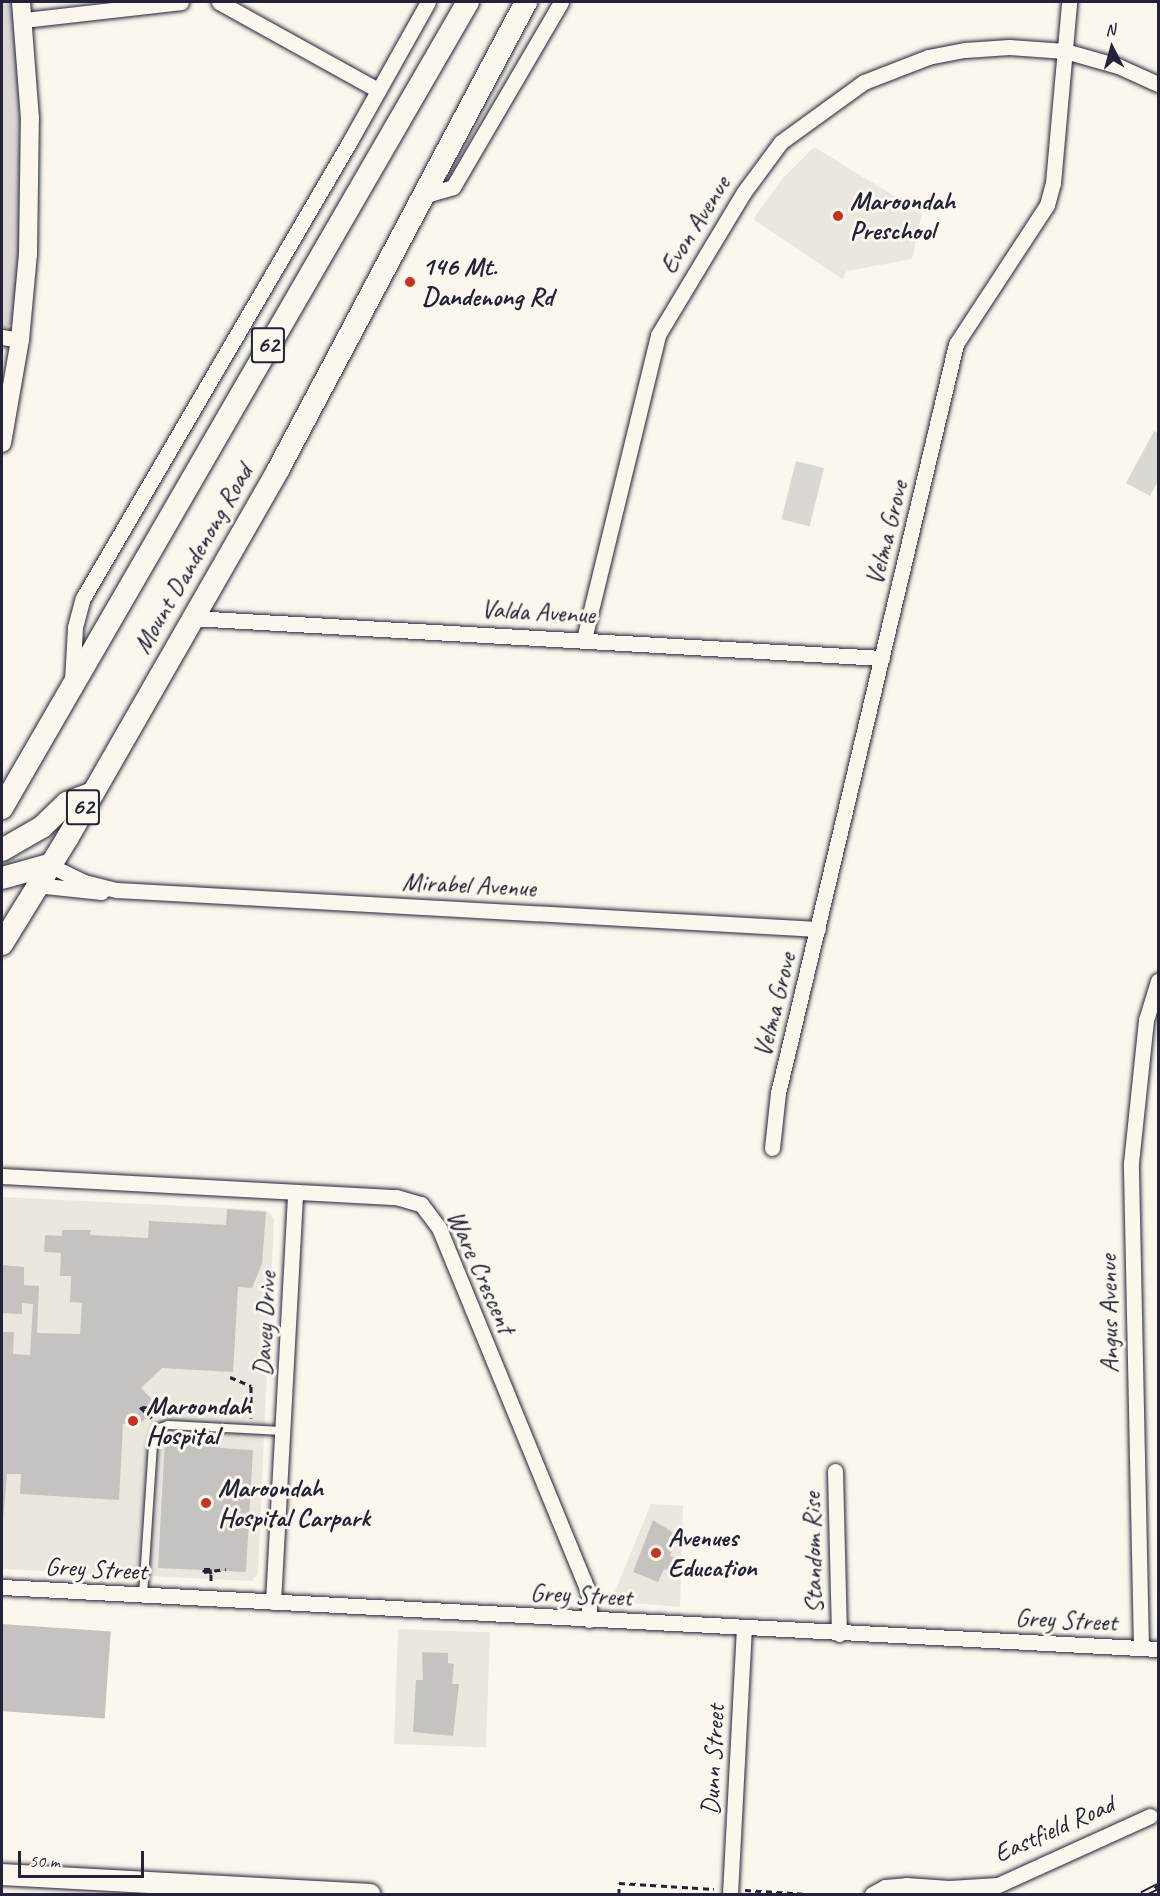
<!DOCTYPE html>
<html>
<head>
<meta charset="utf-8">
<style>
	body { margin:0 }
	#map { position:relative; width:1160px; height:1896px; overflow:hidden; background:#fbf7ec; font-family:Caveat,sans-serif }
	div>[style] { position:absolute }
	.built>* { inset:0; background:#ebe7df; transform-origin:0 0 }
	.green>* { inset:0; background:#dbd8d3; transform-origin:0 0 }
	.building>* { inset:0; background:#c6c2c0; transform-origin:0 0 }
	.path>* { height:3px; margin-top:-1.5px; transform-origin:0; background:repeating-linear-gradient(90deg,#22223b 0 6px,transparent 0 10.5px) }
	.roads { filter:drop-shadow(0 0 2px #22223b) drop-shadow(0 0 2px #22223b) }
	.service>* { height:8px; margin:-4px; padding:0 4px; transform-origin:4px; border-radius:4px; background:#fbf7ec }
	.minor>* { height:15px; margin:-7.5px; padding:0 7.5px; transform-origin:7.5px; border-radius:7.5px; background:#fbf7ec }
	.tertiary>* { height:18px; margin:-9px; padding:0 9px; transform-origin:9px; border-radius:9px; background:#fbf7ec }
	.secondary>* { height:21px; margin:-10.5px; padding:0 10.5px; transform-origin:10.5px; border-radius:10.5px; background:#fbf7ec }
	.primary>* { height:22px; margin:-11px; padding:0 11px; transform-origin:11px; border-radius:11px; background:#fbf7ec }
	.rail>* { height:7px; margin-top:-3.5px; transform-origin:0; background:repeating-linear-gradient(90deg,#fbf7ec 0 14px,#22223b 0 28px); box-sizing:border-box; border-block:2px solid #22223b }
	.path-bridge>* { height:3px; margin-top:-1.5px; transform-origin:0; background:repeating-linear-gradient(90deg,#22223b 0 6px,transparent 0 10.5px) }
	.dots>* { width:16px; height:16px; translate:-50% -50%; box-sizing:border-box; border:3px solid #fbf7ec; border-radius:50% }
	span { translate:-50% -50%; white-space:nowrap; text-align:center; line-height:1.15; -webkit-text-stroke:6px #fbf7ec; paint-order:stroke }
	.shield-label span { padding:2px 4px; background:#fbf7ec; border:2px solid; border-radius:4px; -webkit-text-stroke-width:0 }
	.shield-label { font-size:24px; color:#22223b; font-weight:700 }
	.poi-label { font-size:26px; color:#22223b; font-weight:700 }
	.left { translate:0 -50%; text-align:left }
	.street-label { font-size:26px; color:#22223b }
	.frame { position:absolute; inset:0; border:3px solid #22223b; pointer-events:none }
	.north { position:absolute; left:1082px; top:18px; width:60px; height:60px; -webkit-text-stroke:4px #fbf7ec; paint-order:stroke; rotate:354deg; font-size:16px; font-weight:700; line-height:24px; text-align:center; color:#22223b }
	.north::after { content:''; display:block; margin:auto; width:21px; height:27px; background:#22223b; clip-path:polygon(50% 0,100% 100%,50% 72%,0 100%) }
	.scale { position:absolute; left:18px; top:1851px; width:126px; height:27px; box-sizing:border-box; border:3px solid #22223b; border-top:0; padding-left:8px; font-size:18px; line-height:21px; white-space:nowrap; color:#22223b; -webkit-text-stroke:4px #fbf7ec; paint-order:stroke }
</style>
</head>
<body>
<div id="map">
	<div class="built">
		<div style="clip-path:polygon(814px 147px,922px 213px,912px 259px,847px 271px,842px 279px,753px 219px,784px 177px)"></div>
		<div style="clip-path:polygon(2px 1197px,266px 1210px,274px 1218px,258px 1574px,252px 1581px,2px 1569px)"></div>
		<div style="clip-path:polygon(651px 1504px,683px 1506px,680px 1607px,611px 1601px)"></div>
		<div style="left:398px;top:1629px;width:92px;height:115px;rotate:2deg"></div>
	</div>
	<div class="green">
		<div style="clip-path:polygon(2px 2px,12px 2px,16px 22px,20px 122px,19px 257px,13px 323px,6px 328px,2px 327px)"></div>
		<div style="clip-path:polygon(1154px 431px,1158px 433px,1158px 481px,1150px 496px,1126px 483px)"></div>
		<div style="left:796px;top:461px;width:29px;height:60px;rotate:14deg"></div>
	</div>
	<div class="building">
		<div style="clip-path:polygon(227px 1209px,266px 1212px,262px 1264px,252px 1288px,238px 1287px,233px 1372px,162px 1368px,141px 1388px,158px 1406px,140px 1424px,123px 1424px,119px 1500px,20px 1494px,21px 1474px,7px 1474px,2px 1534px,2px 1332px,14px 1332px,13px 1354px,30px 1355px,33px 1304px,22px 1303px,22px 1314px,2px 1313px,2px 1265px,24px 1267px,24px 1285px,39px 1286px,37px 1333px,80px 1334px,82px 1303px,70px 1302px,71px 1276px,60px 1276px,61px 1253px,44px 1252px,45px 1235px,62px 1236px,62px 1230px,91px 1230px,90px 1235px,148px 1238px,149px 1221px,226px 1225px)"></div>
		<div style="clip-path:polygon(165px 1438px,210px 1440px,220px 1443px,220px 1448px,253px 1450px,246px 1572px,158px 1568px)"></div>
		<div style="clip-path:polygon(653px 1520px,677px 1535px,670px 1556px,675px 1558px,670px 1571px,664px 1569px,658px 1582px,633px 1572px)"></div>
		<div style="left:2px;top:1624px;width:109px;height:87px;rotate:4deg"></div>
		<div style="clip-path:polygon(422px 1652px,448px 1653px,448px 1663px,454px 1664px,452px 1684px,459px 1684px,453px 1736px,413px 1732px,416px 1680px,423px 1680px)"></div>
	</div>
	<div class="path">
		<div style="left:230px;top:1377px;width:23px;rotate:23deg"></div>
		<div style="left:251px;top:1386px;width:32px;rotate:90deg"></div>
		<div style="left:140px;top:1407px;width:16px;rotate:43deg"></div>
		<div style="left:142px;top:1407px;width:37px;rotate:6deg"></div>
		<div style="left:210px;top:1569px;width:6px;rotate:180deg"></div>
		<div style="left:204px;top:1569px;width:3px;rotate:90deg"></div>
		<div style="left:204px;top:1572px;width:22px;rotate:-8deg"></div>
		<div style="left:211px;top:1574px;width:8px;rotate:90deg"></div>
		<div style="left:745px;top:1890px;width:62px;rotate:3.7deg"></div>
		<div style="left:619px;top:1894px;width:11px;rotate:-90deg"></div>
		<div style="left:619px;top:1883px;width:95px;rotate:3.6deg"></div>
	</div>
	<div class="roads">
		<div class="service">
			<div style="left:143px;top:1595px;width:150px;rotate:-86.2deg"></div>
			<div style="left:153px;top:1445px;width:18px;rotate:-71deg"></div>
			<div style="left:159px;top:1428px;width:9px;rotate:-18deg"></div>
			<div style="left:168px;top:1425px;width:115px;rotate:3deg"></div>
		</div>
		<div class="minor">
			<div style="left:219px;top:2px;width:182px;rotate:29deg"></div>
			<div style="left:24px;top:20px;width:158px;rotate:-6.5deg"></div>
			<div style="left:422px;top:196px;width:32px;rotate:-16deg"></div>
			<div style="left:453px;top:187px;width:214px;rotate:-59.7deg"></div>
			<div style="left:2px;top:337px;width:18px;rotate:9deg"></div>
			<div style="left:192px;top:618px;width:691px;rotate:3.32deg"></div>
			<div style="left:584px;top:639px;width:313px;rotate:-76.3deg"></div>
			<div style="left:658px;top:335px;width:167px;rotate:-59deg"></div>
			<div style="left:744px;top:192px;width:62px;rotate:-53.5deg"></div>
			<div style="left:781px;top:142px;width:102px;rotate:-35.9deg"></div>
			<div style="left:864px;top:82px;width:69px;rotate:-21.3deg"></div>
			<div style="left:928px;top:57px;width:38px;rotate:-11deg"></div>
			<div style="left:965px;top:50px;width:44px;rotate:-3.9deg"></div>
			<div style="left:1009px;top:47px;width:56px;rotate:4.1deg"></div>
			<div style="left:1065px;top:51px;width:55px;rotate:15.8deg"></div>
			<div style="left:1118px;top:66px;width:44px;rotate:24.2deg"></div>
			<div style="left:72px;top:681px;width:54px;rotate:-86.8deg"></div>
			<div style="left:75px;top:627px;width:30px;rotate:-75deg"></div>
			<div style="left:83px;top:598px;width:529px;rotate:-59.7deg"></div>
			<div style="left:350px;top:141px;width:159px;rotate:-60.7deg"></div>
			<div style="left:49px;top:865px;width:39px;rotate:26deg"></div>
			<div style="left:84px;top:882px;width:34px;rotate:14deg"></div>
			<div style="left:117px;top:890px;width:702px;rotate:3.18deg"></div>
			<div style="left:36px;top:885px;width:66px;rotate:6.1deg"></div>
			<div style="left:772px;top:1148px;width:55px;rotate:-83.8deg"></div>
			<div style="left:778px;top:1093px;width:770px;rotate:-76.63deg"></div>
			<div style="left:956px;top:344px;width:166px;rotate:-56.8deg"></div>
			<div style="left:1047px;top:205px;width:23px;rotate:-75deg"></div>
			<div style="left:1053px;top:183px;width:182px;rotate:-84.9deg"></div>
			<div style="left:2px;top:1176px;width:395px;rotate:3.1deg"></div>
			<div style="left:396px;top:1197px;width:26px;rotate:16deg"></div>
			<div style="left:421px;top:1204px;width:30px;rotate:53deg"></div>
			<div style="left:439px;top:1228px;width:382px;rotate:67.7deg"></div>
			<div style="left:584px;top:1581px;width:15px;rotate:70deg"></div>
			<div style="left:589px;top:1595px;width:25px;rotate:90deg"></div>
			<div style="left:835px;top:1471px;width:163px;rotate:88.6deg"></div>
			<div style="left:2px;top:1587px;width:1158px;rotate:3.07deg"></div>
			<div style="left:273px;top:1602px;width:410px;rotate:-86.9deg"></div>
			<div style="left:1141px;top:1648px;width:485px;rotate:-91.2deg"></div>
			<div style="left:1131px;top:1163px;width:144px;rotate:-84deg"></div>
			<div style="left:1146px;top:1020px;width:41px;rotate:-72.9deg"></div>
			<div style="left:730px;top:1894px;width:266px;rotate:-87deg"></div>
			<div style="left:872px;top:1894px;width:15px;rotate:-28deg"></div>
			<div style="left:885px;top:1887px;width:21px;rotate:-5deg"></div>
			<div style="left:906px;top:1885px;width:43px;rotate:4deg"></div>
			<div style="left:949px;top:1888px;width:49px;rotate:-3.5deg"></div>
			<div style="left:998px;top:1885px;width:167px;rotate:-24.4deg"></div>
		</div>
		<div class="tertiary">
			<div style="left:2px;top:443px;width:105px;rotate:-80.1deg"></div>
			<div style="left:20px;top:340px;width:86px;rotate:-84.7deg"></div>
			<div style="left:28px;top:254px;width:135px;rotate:-89.2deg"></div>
			<div style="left:30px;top:119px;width:117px;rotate:-94.4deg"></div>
		</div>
		<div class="secondary">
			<div style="left:2px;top:1874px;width:368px;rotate:3.1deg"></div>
		</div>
		<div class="primary">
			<div style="left:2px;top:808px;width:931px;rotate:-59.97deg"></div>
			<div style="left:2px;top:850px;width:46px;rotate:-29.9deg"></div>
			<div style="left:42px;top:827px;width:35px;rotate:-44deg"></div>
			<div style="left:67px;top:803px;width:25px;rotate:-21deg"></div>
			<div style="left:2px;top:878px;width:49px;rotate:-15.5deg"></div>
			<div style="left:2px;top:944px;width:126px;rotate:-58.3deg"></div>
			<div style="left:68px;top:837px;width:423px;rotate:-60.2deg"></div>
			<div style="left:278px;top:470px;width:530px;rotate:-62.08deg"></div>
		</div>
	</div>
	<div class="rail">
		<div style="left:1142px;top:1894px;width:18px;rotate:-27deg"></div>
	</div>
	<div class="path-bridge">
		<div style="left:210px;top:1569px;width:5px;rotate:79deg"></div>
	</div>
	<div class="dots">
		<div style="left:838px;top:216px;background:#c8321e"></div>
		<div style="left:410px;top:282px;background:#c8321e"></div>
		<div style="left:133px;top:1421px;background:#c8321e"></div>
		<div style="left:206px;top:1503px;background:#c8321e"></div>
		<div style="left:656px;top:1553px;background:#c8321e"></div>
	</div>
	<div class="shield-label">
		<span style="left:268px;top:345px">62</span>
		<span style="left:83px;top:807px">62</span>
	</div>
	<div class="poi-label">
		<span class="left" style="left:850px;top:216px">Maroondah<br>Preschool</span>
		<span class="left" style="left:422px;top:282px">146 Mt.<br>Dandenong Rd</span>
		<span class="left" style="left:146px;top:1421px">Maroondah<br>Hospital</span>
		<span class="left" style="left:218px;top:1503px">Maroondah<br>Hospital Carpark</span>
		<span class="left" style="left:668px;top:1553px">Avenues<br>Education</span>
	</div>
	<div class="street-label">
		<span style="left:695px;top:225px;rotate:-58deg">Evon Avenue</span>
		<span style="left:887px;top:533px;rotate:-76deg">Velma Grove</span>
		<span style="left:193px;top:559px;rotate:-60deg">Mount Dandenong Road</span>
		<span style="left:538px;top:612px;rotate:3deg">Valda Avenue</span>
		<span style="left:469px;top:885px;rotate:3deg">Mirabel Avenue</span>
		<span style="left:775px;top:1005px;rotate:-76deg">Velma Grove</span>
		<span style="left:481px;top:1272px;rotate:66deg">Ware Crescent</span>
		<span style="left:1109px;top:1314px;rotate:-91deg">Angus Avenue</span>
		<span style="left:265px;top:1324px;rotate:-87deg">Davey Drive</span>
		<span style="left:813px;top:1553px;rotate:-91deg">Standom Rise</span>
		<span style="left:96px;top:1569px;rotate:3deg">Grey Street</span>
		<span style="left:581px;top:1595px;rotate:3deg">Grey Street</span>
		<span style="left:1066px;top:1620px;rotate:3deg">Grey Street</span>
		<span style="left:713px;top:1760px;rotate:-87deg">Dunn Street</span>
		<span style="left:1054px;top:1829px;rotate:-24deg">Eastfield Road</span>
	</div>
	<div class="frame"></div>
	<div class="north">N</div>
	<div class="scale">50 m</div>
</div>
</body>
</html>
